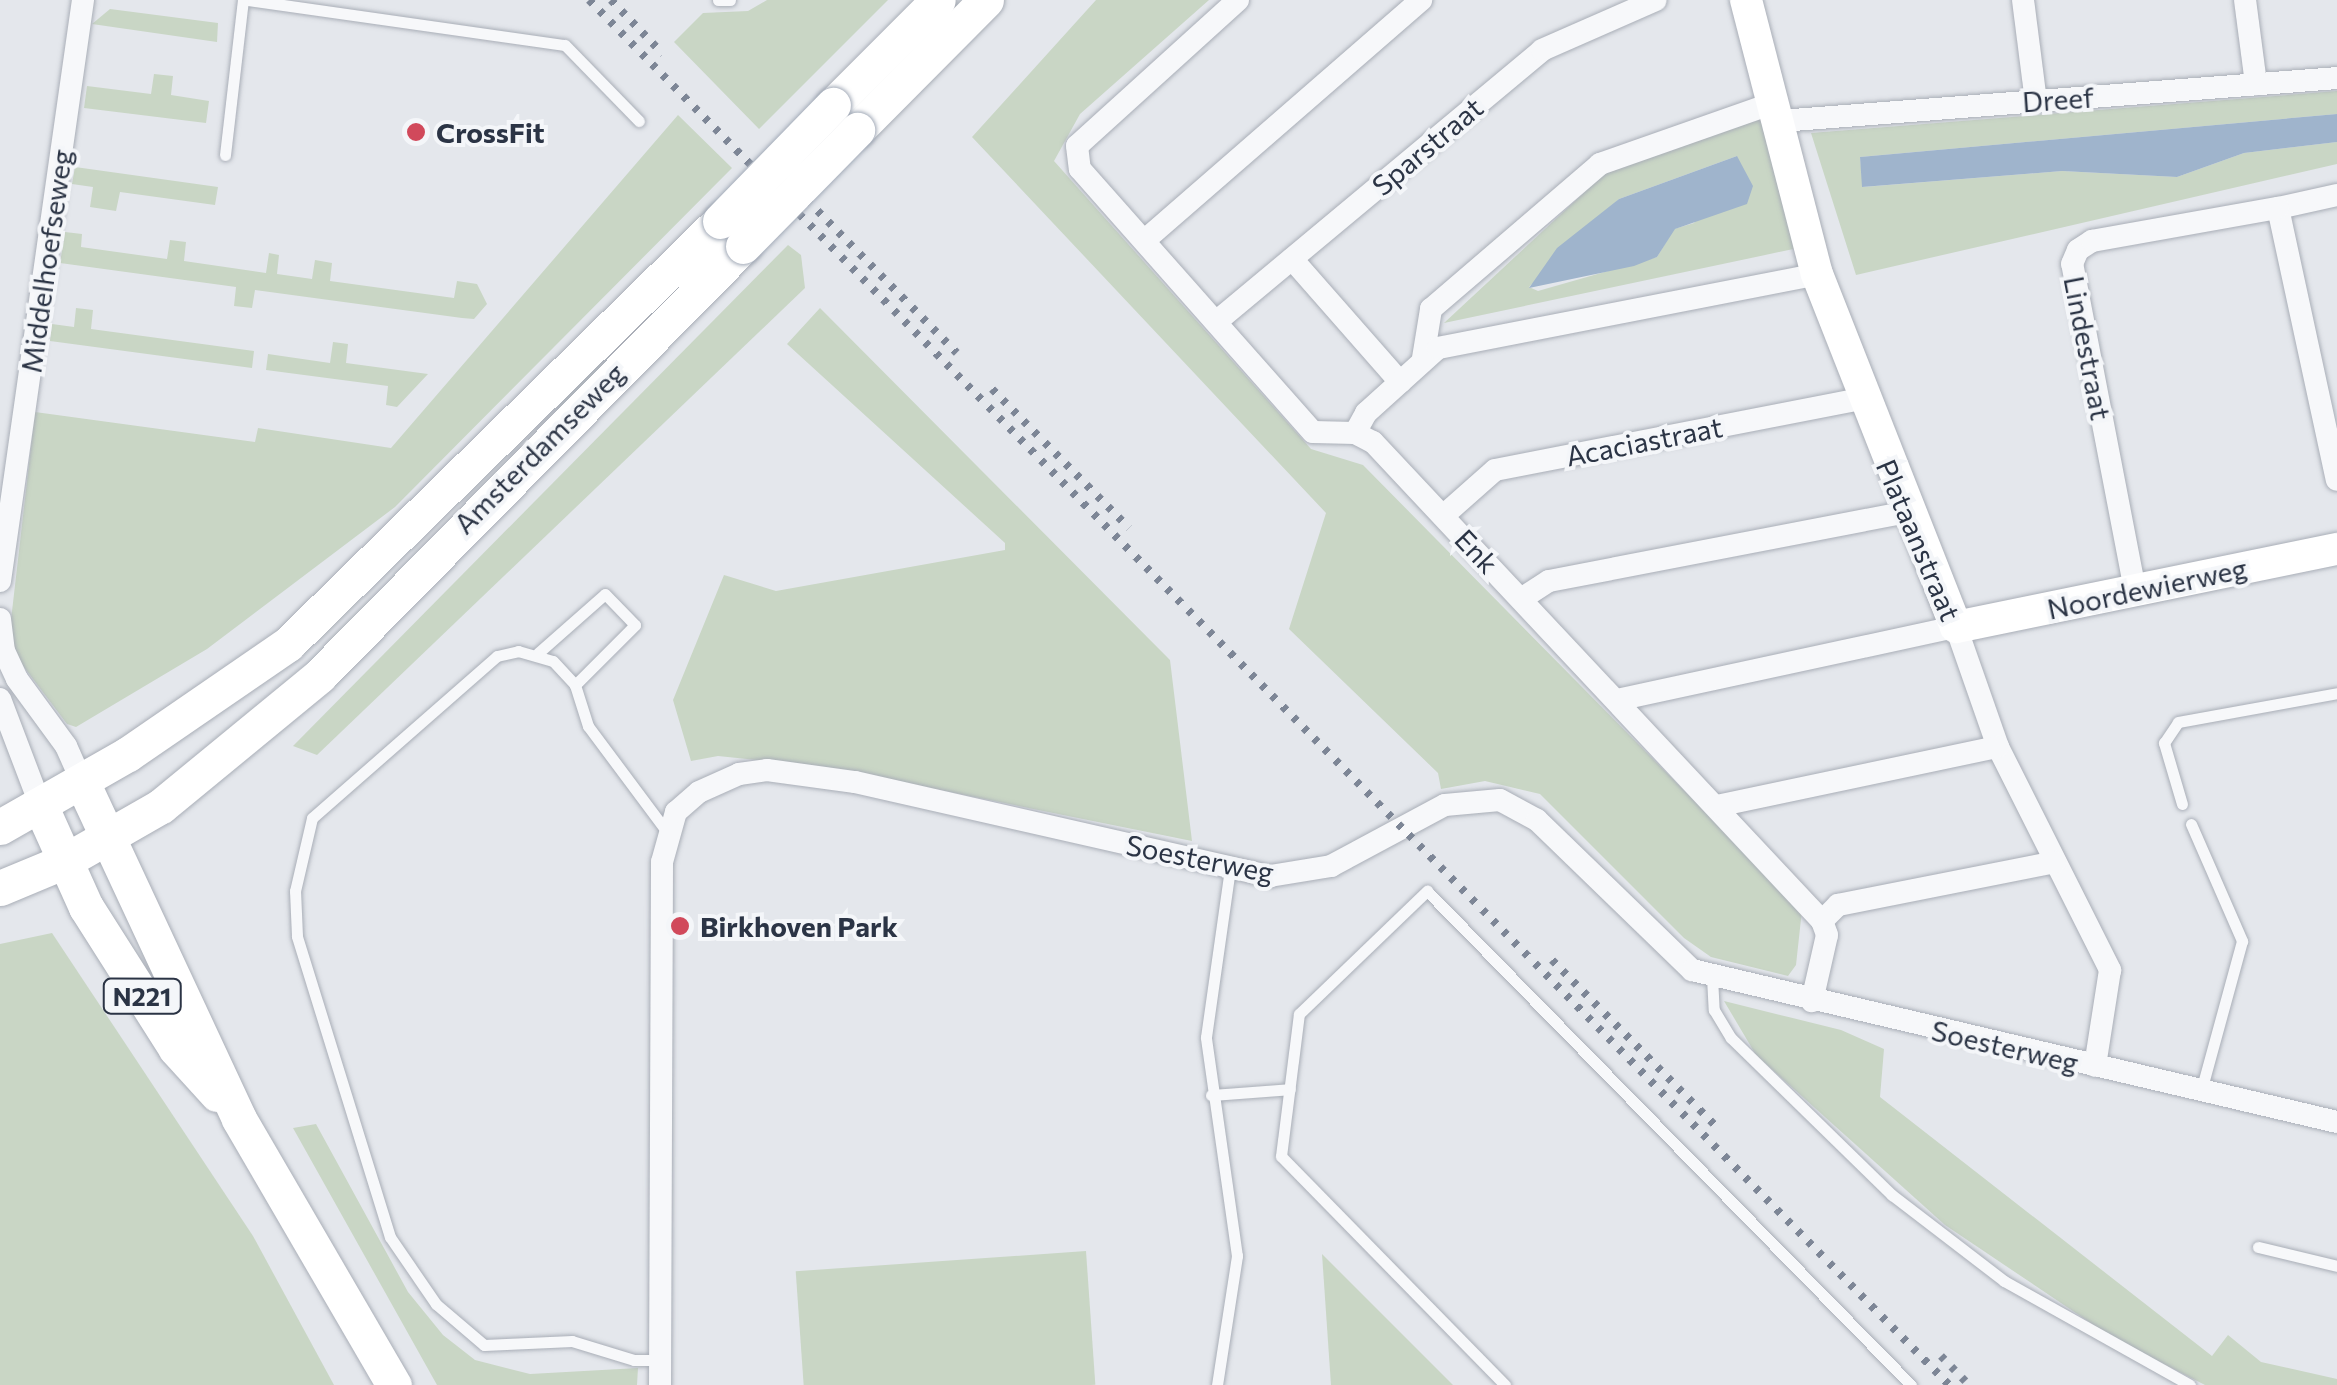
<!DOCTYPE html>
<html>
<head>
<meta charset="utf-8">
<style>
	body { margin:0 }
	#map { position:relative; width:2337px; height:1385px; overflow:hidden; background:#e4e7ec; font-family:Commissioner,sans-serif }
	div>[style] { position:absolute }
	.green>* { inset:0; background:#c9d6c5; transform-origin:0 0 }
	.water>* { inset:0; background:#9fb4cc }
	.roads { filter:drop-shadow(0 0 2px #a9aeb7) drop-shadow(0 0 2px #a9aeb7) }
	.lane>* { height:11px; margin:-5.5px; padding:0 5.5px; transform-origin:5.5px; border-radius:5.5px; background:#f7f8fa }
	.street>* { height:22px; margin:-11px; padding:0 11px; transform-origin:11px; border-radius:11px; background:#f7f8fa }
	.secondary>* { height:32px; margin:-16px; padding:0 16px; transform-origin:16px; border-radius:16px; background:#fff }
	.primary>* { height:35px; margin:-17.5px; padding:0 17.5px; transform-origin:17.5px; border-radius:17.5px; background:#fff }
	.rail>* { height:8px; margin-top:-4px; transform-origin:0; background:repeating-linear-gradient(90deg,#7d8696 0 5px,transparent 0 15px) }
	.bridges { filter:drop-shadow(0 0 2px #a3abb8) drop-shadow(0 0 2px #a3abb8) }
	.primary-bridge>* { height:35px; margin:-17.5px; padding:0 17.5px; transform-origin:17.5px; border-radius:17.5px; background:#fff }
	.dots>* { width:28px; height:28px; translate:-50% -50%; box-sizing:border-box; border:5px solid #f4f6f9; border-radius:50% }
	span { translate:-50% -50%; white-space:nowrap; text-align:center; line-height:1.15; -webkit-text-stroke:8px #f4f6f9; paint-order:stroke }
	.shield-label span { padding:2px 8px; background:#f4f6f9; border:2px solid; border-radius:8px; -webkit-text-stroke-width:0 }
	.shield-label { font-size:25px; color:#2b3445; font-weight:700 }
	.street-label { font-size:28px; color:#2b3445 }
	.poi-label { font-size:28px; color:#2b3445; font-weight:700 }
	.left { translate:0 -50%; text-align:left }
</style>
</head>
<body>
<div id="map">
	<div class="green">
		<div style="clip-path:polygon(767px 0,888px 0,759px 129px,674px 42px,703px 13px,748px 11px)"></div>
		<div style="clip-path:polygon(1096px 0,1209px 0,1080px 114px,1054px 161px,1311px 449px,1363px 465px,1802px 910px,1796px 965px,1788px 976px,1711px 957px,1684px 938px,1540px 794px,1485px 781px,1441px 789px,1438px 773px,1289px 629px,1326px 513px,972px 137px)"></div>
		<div style="clip-path:polygon(110px 9px,218px 23px,217px 42px,92px 24px)"></div>
		<div style="clip-path:polygon(154px 74px,173px 76px,171px 95px,209px 101px,206px 123px,84px 108px,87px 86px,151px 94px)"></div>
		<div style="clip-path:polygon(2337px 91px,2337px 114px,1860px 157px,1863px 187px,2062px 171px,2177px 177px,2244px 153px,2337px 142px,2337px 164px,1856px 275px,1811px 133px)"></div>
		<div style="clip-path:polygon(678px 115px,732px 168px,395px 507px,207px 649px,76px 727px,67px 724px,8px 646px,35px 412px,255px 442px,258px 428px,391px 448px)"></div>
		<div style="clip-path:polygon(evenodd,1765px 116px,1803px 247px,1444px 323px,1617px 162px,1765px 116px,1737px 156px,1694px 223px,1674px 229px,1657px 257px,1538px 291px,1529px 287px,1619px 199px,1737px 156px)"></div>
		<div style="clip-path:polygon(75px 167px,218px 187px,215px 205px,120px 192px,116px 211px,90px 207px,93px 187px,72px 184px)"></div>
		<div style="clip-path:polygon(65px 232px,82px 234px,81px 247px,167px 259px,170px 240px,186px 242px,184px 261px,266px 273px,269px 253px,279px 255px,277px 274px,312px 279px,315px 260px,332px 263px,330px 281px,454px 298px,457px 281px,477px 284px,487px 304px,474px 319px,462px 318px,255px 290px,252px 308px,234px 306px,236px 287px,60px 263px)"></div>
		<div style="clip-path:polygon(788px 245px,801px 255px,805px 288px,317px 755px,293px 746px)"></div>
		<div style="clip-path:polygon(76px 308px,93px 310px,91px 329px,254px 351px,252px 368px,50px 341px,52px 324px,74px 327px)"></div>
		<div style="clip-path:polygon(820px 308px,1170px 660px,1192px 841px,826px 767px,718px 756px,691px 761px,673px 700px,724px 575px,776px 591px,1005px 550px,1005px 543px,787px 344px)"></div>
		<div style="clip-path:polygon(333px 342px,348px 344px,346px 363px,428px 374px,397px 407px,386px 405px,388px 386px,266px 370px,268px 354px,330px 363px)"></div>
		<div style="clip-path:polygon(52px 933px,253px 1236px,334px 1385px,0 1385px,0 944px)"></div>
		<div style="clip-path:polygon(1724px 1001px,1841px 1030px,1884px 1049px,1880px 1097px,2212px 1356px,2228px 1335px,2261px 1362px,2337px 1379px,2337px 1385px,2205px 1385px,2113px 1338px,1945px 1225px,1756px 1055px)"></div>
		<div style="clip-path:polygon(316px 1124px,408px 1292px,443px 1335px,475px 1360px,530px 1374px,638px 1368px,637px 1385px,437px 1385px,293px 1128px)"></div>
		<div style="left:1086px;top:1251px;width:134px;height:291px;rotate:86deg"></div>
		<div style="clip-path:polygon(1322px 1254px,1453px 1385px,1331px 1385px)"></div>
	</div>
	<div class="water">
		<div style="clip-path:polygon(2337px 114px,2337px 142px,2244px 153px,2177px 177px,2062px 171px,1862px 187px,1860px 157px)"></div>
		<div style="clip-path:polygon(1737px 156px,1753px 186px,1747px 204px,1675px 229px,1657px 257px,1634px 266px,1529px 288px,1557px 248px,1619px 199px)"></div>
	</div>
	<div class="roads">
		<div class="lane">
			<div style="left:248px;top:0;width:320px;rotate:8.1deg"></div>
			<div style="left:565px;top:45px;width:106px;rotate:45.8deg"></div>
			<div style="left:718px;top:0;width:12px"></div>
			<div style="left:225px;top:155px;width:156px;rotate:-83.4deg"></div>
			<div style="left:538px;top:653px;width:89px;rotate:-41.4deg"></div>
			<div style="left:605px;top:594px;width:43px;rotate:45.9deg"></div>
			<div style="left:635px;top:625px;width:85px;rotate:135deg"></div>
			<div style="left:2182px;top:804px;width:64px;rotate:-106.4deg"></div>
			<div style="left:2164px;top:743px;width:25px;rotate:-56deg"></div>
			<div style="left:2178px;top:722px;width:162px;rotate:-10.3deg"></div>
			<div style="left:2191px;top:824px;width:128px;rotate:66.4deg"></div>
			<div style="left:2242px;top:941px;width:156px;rotate:105.3deg"></div>
			<div style="left:1712px;top:977px;width:33px;rotate:87deg"></div>
			<div style="left:1714px;top:1010px;width:33px;rotate:59deg"></div>
			<div style="left:1731px;top:1038px;width:225px;rotate:44.3deg"></div>
			<div style="left:1892px;top:1195px;width:141px;rotate:37.5deg"></div>
			<div style="left:2004px;top:1281px;width:213px;rotate:29.2deg"></div>
			<div style="left:1211px;top:1095px;width:79px;rotate:-4.3deg"></div>
			<div style="left:2258px;top:1247px;width:81px;rotate:13.5deg"></div>
			<div style="left:660px;top:1360px;width:26px;rotate:180deg"></div>
			<div style="left:634px;top:1360px;width:65px;rotate:-163deg"></div>
			<div style="left:572px;top:1341px;width:88px;rotate:177.4deg"></div>
			<div style="left:484px;top:1345px;width:63px;rotate:-139.5deg"></div>
			<div style="left:436px;top:1304px;width:81px;rotate:-124.5deg"></div>
			<div style="left:390px;top:1237px;width:315px;rotate:-107.2deg"></div>
			<div style="left:297px;top:936px;width:45px;rotate:-92.5deg"></div>
			<div style="left:295px;top:891px;width:75px;rotate:-76.9deg"></div>
			<div style="left:312px;top:818px;width:246px;rotate:-41.2deg"></div>
			<div style="left:497px;top:656px;width:22px;rotate:-13deg"></div>
			<div style="left:518px;top:651px;width:36px;rotate:16deg"></div>
			<div style="left:553px;top:661px;width:33px;rotate:47deg"></div>
			<div style="left:575px;top:685px;width:43px;rotate:72.4deg"></div>
			<div style="left:588px;top:726px;width:132px;rotate:53.3deg"></div>
			<div style="left:1217px;top:1385px;width:131px;rotate:-81.2deg"></div>
			<div style="left:1237px;top:1256px;width:221px;rotate:-98.1deg"></div>
			<div style="left:1206px;top:1037px;width:170px;rotate:-81.9deg"></div>
			<div style="left:1505px;top:1385px;width:320px;rotate:-134.4deg"></div>
			<div style="left:1281px;top:1156px;width:143px;rotate:-82.8deg"></div>
			<div style="left:1299px;top:1014px;width:178px;rotate:-43.9deg"></div>
			<div style="left:1427px;top:891px;width:692px;rotate:45.59deg"></div>
		</div>
		<div class="street">
			<div style="left:1238px;top:0;width:217px;rotate:137.8deg"></div>
			<div style="left:1077px;top:146px;width:23px;rotate:83deg"></div>
			<div style="left:1080px;top:169px;width:351px;rotate:48.5deg"></div>
			<div style="left:1313px;top:432px;width:42px;rotate:1.4deg"></div>
			<div style="left:1355px;top:433px;width:20px;rotate:27deg"></div>
			<div style="left:1373px;top:442px;width:657px;rotate:46.85deg"></div>
			<div style="left:1822px;top:921px;width:15px;rotate:70deg"></div>
			<div style="left:1827px;top:935px;width:68px;rotate:102.8deg"></div>
			<div style="left:2023px;top:0;width:102px;rotate:82.7deg"></div>
			<div style="left:2245px;top:0;width:85px;rotate:82.5deg"></div>
			<div style="left:1780px;top:121px;width:559px;rotate:-4.41deg"></div>
			<div style="left:2337px;top:195px;width:60px;rotate:167.6deg"></div>
			<div style="left:2278px;top:208px;width:278px;rotate:77.8deg"></div>
			<div style="left:1145px;top:240px;width:366px;rotate:-41deg"></div>
			<div style="left:1292px;top:259px;width:164px;rotate:48.7deg"></div>
			<div style="left:1216px;top:322px;width:425px;rotate:-39.8deg"></div>
			<div style="left:1542px;top:50px;width:124px;rotate:-23.7deg"></div>
			<div style="left:1423px;top:358px;width:50px;rotate:-80.7deg"></div>
			<div style="left:1431px;top:309px;width:223px;rotate:-40.6deg"></div>
			<div style="left:1600px;top:164px;width:183px;rotate:-19.4deg"></div>
			<div style="left:1355px;top:433px;width:23px;rotate:-61deg"></div>
			<div style="left:1366px;top:413px;width:97px;rotate:-42.1deg"></div>
			<div style="left:1438px;top:348px;width:386px;rotate:-11deg"></div>
			<div style="left:1443px;top:516px;width:69px;rotate:-41.5deg"></div>
			<div style="left:1495px;top:470px;width:373px;rotate:-11deg"></div>
			<div style="left:0;top:581px;width:587px;rotate:-81.87deg"></div>
			<div style="left:2135px;top:590px;width:332px;rotate:-100.9deg"></div>
			<div style="left:2072px;top:264px;width:15px;rotate:-67deg"></div>
			<div style="left:2078px;top:250px;width:17px;rotate:-33deg"></div>
			<div style="left:2092px;top:241px;width:189px;rotate:-10.1deg"></div>
			<div style="left:1521px;top:599px;width:33px;rotate:-33deg"></div>
			<div style="left:1549px;top:581px;width:365px;rotate:-10.9deg"></div>
			<div style="left:0;top:619px;width:32px;rotate:83deg"></div>
			<div style="left:4px;top:651px;width:31px;rotate:65deg"></div>
			<div style="left:17px;top:679px;width:83px;rotate:53.8deg"></div>
			<div style="left:66px;top:746px;width:39px;rotate:66deg"></div>
			<div style="left:0;top:699px;width:116px;rotate:69.2deg"></div>
			<div style="left:1617px;top:700px;width:347px;rotate:-12.2deg"></div>
			<div style="left:1956px;top:627px;width:127px;rotate:70.7deg"></div>
			<div style="left:1998px;top:747px;width:250px;rotate:63.3deg"></div>
			<div style="left:2110px;top:970px;width:97px;rotate:98.9deg"></div>
			<div style="left:1717px;top:806px;width:287px;rotate:-11.9deg"></div>
			<div style="left:1822px;top:921px;width:23px;rotate:-45deg"></div>
			<div style="left:1838px;top:905px;width:221px;rotate:-11.2deg"></div>
			<div style="left:660px;top:1385px;width:523px;rotate:-89.78deg"></div>
			<div style="left:662px;top:862px;width:52px;rotate:-74.4deg"></div>
			<div style="left:676px;top:812px;width:30px;rotate:-41deg"></div>
			<div style="left:699px;top:792px;width:44px;rotate:-24.2deg"></div>
			<div style="left:739px;top:774px;width:28px;rotate:-8deg"></div>
			<div style="left:767px;top:770px;width:89px;rotate:7.8deg"></div>
			<div style="left:855px;top:782px;width:426px;rotate:12.8deg"></div>
			<div style="left:1270px;top:876px;width:62px;rotate:-9.3deg"></div>
			<div style="left:1331px;top:866px;width:129px;rotate:-28.2deg"></div>
			<div style="left:1445px;top:805px;width:55px;rotate:-5.2deg"></div>
			<div style="left:1500px;top:800px;width:42px;rotate:28.4deg"></div>
			<div style="left:1537px;top:820px;width:216px;rotate:44.1deg"></div>
			<div style="left:1692px;top:970px;width:663px;rotate:13.26deg"></div>
		</div>
		<div class="secondary">
			<div style="left:1746px;top:0;width:283px;rotate:75.5deg"></div>
			<div style="left:1817px;top:274px;width:379px;rotate:68.5deg"></div>
			<div style="left:1956px;top:627px;width:389px;rotate:-11.6deg"></div>
		</div>
		<div class="primary">
			<div style="left:833px;top:105px;width:148px;rotate:-45deg"></div>
			<div style="left:857px;top:130px;width:183px;rotate:-45.2deg"></div>
			<div style="left:82px;top:782px;width:372px;rotate:65deg"></div>
			<div style="left:239px;top:1119px;width:308px;rotate:59.8deg"></div>
			<div style="left:41px;top:807px;width:110px;rotate:65.8deg"></div>
			<div style="left:86px;top:907px;width:168px;rotate:57.6deg"></div>
			<div style="left:176px;top:1049px;width:61px;rotate:47.7deg"></div>
			<div style="left:0;top:827px;width:147px;rotate:-29.7deg"></div>
			<div style="left:128px;top:754px;width:194px;rotate:-34.5deg"></div>
			<div style="left:288px;top:644px;width:605px;rotate:-44.4deg"></div>
			<div style="left:0;top:888px;width:70px;rotate:-22.6deg"></div>
			<div style="left:65px;top:861px;width:111px;rotate:-29.8deg"></div>
			<div style="left:161px;top:806px;width:205px;rotate:-39.4deg"></div>
			<div style="left:319px;top:676px;width:604px;rotate:-45.4deg"></div>
		</div>
	</div>
	<div class="rail">
		<div style="left:589px;top:0;width:1941px;rotate:45.52deg"></div>
		<div style="left:611px;top:0;width:75px;rotate:46.1deg"></div>
		<div style="left:807px;top:200px;width:214px;rotate:45.6deg"></div>
		<div style="left:992px;top:389px;width:195px;rotate:45.4deg"></div>
		<div style="left:1552px;top:960px;width:231px;rotate:45.4deg"></div>
		<div style="left:1941px;top:1356px;width:40px;rotate:46deg"></div>
	</div>
	<div class="bridges">
		<div class="primary-bridge">
			<div style="left:720px;top:221px;width:162px;rotate:-45.8deg"></div>
			<div style="left:743px;top:246px;width:163px;rotate:-45.5deg"></div>
		</div>
	</div>
	<div class="dots">
		<div style="left:416px;top:132px;background:#d1495b"></div>
		<div style="left:680px;top:926px;background:#d1495b"></div>
	</div>
	<div class="shield-label">
		<span style="left:142px;top:996px">N221</span>
	</div>
	<div class="street-label">
		<span style="left:2058px;top:99px;rotate:-4deg">Dreef</span>
		<span style="left:1427px;top:146px;rotate:-40deg">Sparstraat</span>
		<span style="left:46px;top:261px;rotate:-82deg">Middelhoefseweg</span>
		<span style="left:2088px;top:348px;rotate:79deg">Lindestraat</span>
		<span style="left:1644px;top:441px;rotate:-11deg">Acaciastraat</span>
		<span style="left:539px;top:448px;rotate:-45deg">Amsterdamseweg</span>
		<span style="left:1919px;top:540px;rotate:67deg">Plataanstraat</span>
		<span style="left:1477px;top:551px;rotate:47deg">Enk</span>
		<span style="left:2147px;top:588px;rotate:-12deg">Noordewierweg</span>
		<span style="left:1200px;top:858px;rotate:11deg">Soesterweg</span>
		<span style="left:2005px;top:1046px;rotate:13deg">Soesterweg</span>
	</div>
	<div class="poi-label">
		<span class="left" style="left:436px;top:132px">CrossFit</span>
		<span class="left" style="left:700px;top:926px">Birkhoven Park</span>
	</div>
</div>
</body>
</html>
